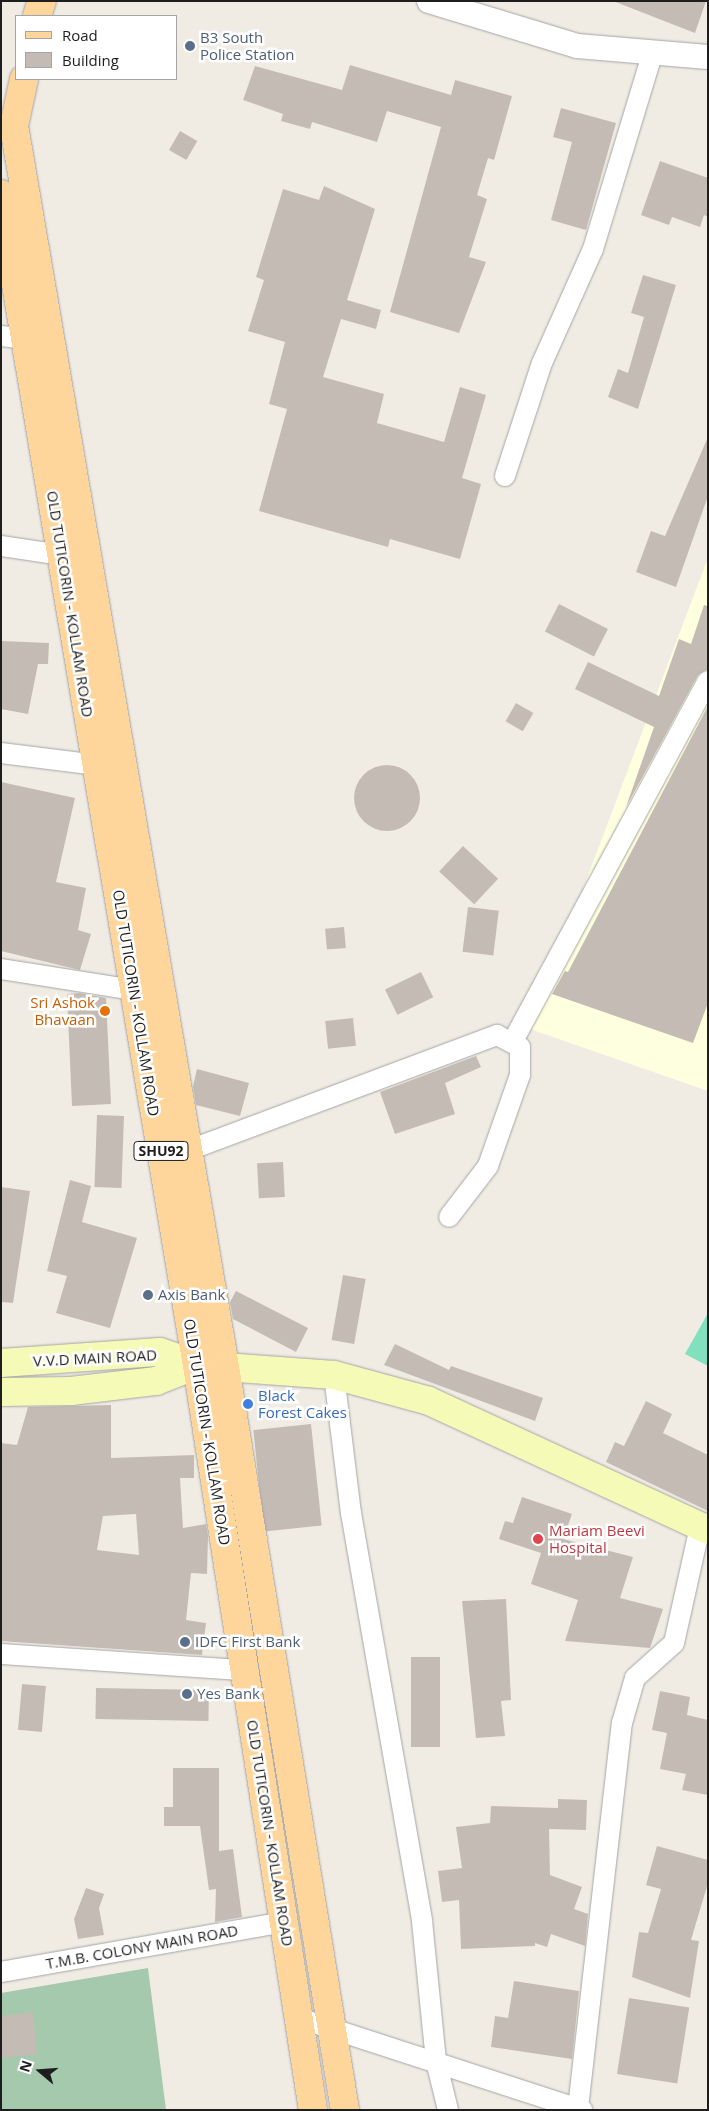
<!DOCTYPE html>
<html>
<head>
<meta charset="utf-8">
<style>
	body { margin:0 }
	#map { position:relative; width:709px; height:2111px; overflow:hidden; background:#f0ece4; font-family:"Open Sans",sans-serif }
	div>[style] { position:absolute }
	.education>* { inset:0; background:#feffde }
	.cemetery>* { inset:0; background:#a5c9ac }
	.pitch>* { inset:0; background:#81e0be }
	.building>* { inset:0; background:#c4bcb4; transform-origin:0 0 }
	.round { border-radius:50% }
	.roads { filter:drop-shadow(0 0 1px #a5a5a5) drop-shadow(0 0 1px #a5a5a5) }
	.minor>* { height:20px; margin:-10px; padding:0 10px; transform-origin:10px; border-radius:10px; background:#fff }
	.tertiary>* { height:24px; margin:-12px; padding:0 12px; transform-origin:12px; border-radius:12px; background:#fff }
	.secondary>* { height:28px; margin:-14px; padding:0 14px; transform-origin:14px; border-radius:14px; background:#f5fbb7 }
	.primary>* { height:28px; margin:-14px; padding:0 14px; transform-origin:14px; border-radius:14px; background:#fed69b }
	.dots>* { width:14px; height:14px; translate:-50% -50%; box-sizing:border-box; border:2px solid #fff; border-radius:50% }
	span { translate:-50% -50%; white-space:nowrap; text-align:center; line-height:1.15; -webkit-text-stroke:5px #fff; paint-order:stroke }
	.shield-label span { padding:1px 4px; background:#fff; border:1px solid; border-radius:4px; -webkit-text-stroke-width:0 }
	.shield-label { font-size:14px; color:#1e1e1e; font-weight:700 }
	.service-label { font-size:15px; color:#4e5e75 }
	.left { translate:0 -50%; text-align:left }
	.street-label { font-size:15px; color:#1e1e1e }
	.food-label { font-size:15px; color:#c56008 }
	.right { translate:-100% -50%; text-align:right }
	.shop-label { font-size:15px; color:#366cbe }
	.health-label { font-size:15px; color:#be3a42 }
	.frame { position:absolute; inset:0; border:2px solid #1e1e1e; pointer-events:none }
	.legend { position:absolute; left:15px; top:15px; width:162px; height:65px; box-sizing:border-box; background:#fff; border:1px solid #a5a5a5; margin:0; padding:6px 9px; list-style:none; font-size:15px; color:#1e1e1e }
	.legend li { display:flex; align-items:center; gap:10px; height:25px }
	.legend b { width:25px; border:1px solid #a5a5a5 }
	.north { position:absolute; left:15px; top:2046px; width:50px; height:50px; -webkit-text-stroke:4px #fff; paint-order:stroke; rotate:288deg; font-size:14px; font-weight:700; line-height:20px; text-align:center; color:#1e1e1e }
	.north::after { content:''; display:block; margin:auto; width:18px; height:22px; background:#1e1e1e; clip-path:polygon(50% 0,100% 100%,50% 72%,0 100%) }
</style>
</head>
<body>
<div id="map">
	<div class="education">
		<div style="clip-path:polygon(708px 558px,708px 1091px,530px 1029px)"></div>
	</div>
	<div class="cemetery">
		<div style="clip-path:polygon(148px 1968px,166px 2110px,1px 2110px,1px 1993px)"></div>
	</div>
	<div class="pitch">
		<div style="clip-path:polygon(708px 1313px,708px 1366px,685px 1354px)"></div>
	</div>
	<div class="building">
		<div style="clip-path:polygon(613px 1px,706px 1px,695px 33px)"></div>
		<div style="clip-path:polygon(350px 65px,451px 95px,455px 80px,512px 96px,494px 160px,488px 158px,477px 195px,487px 199px,469px 257px,486px 262px,459px 333px,390px 312px,441px 127px,387px 111px,377px 142px,312px 122px,310px 129px,281px 121px,283px 114px,243px 100px,255px 66px,342px 90px)"></div>
		<div style="clip-path:polygon(561px 108px,616px 123px,586px 230px,551px 220px,572px 142px,553px 137px)"></div>
		<div style="left:180px;top:131px;width:20px;height:22px;rotate:30deg"></div>
		<div style="clip-path:polygon(660px 161px,708px 178px,708px 217px,704px 215px,700px 227px,672px 217px,669px 225px,641px 215px)"></div>
		<div style="clip-path:polygon(324px 186px,375px 209px,347px 300px,381px 310px,376px 329px,341px 319px,323px 377px,384px 394px,377px 423px,444px 442px,460px 387px,486px 395px,462px 478px,481px 484px,460px 559px,390px 539px,388px 547px,259px 511px,287px 409px,269px 404px,285px 342px,248px 331px,264px 280px,256px 277px,283px 189px,319px 200px)"></div>
		<div style="clip-path:polygon(643px 275px,676px 285px,638px 409px,608px 397px,618px 369px,628px 373px,644px 317px,631px 313px)"></div>
		<div style="clip-path:polygon(708px 437px,708px 496px,676px 587px,636px 572px,651px 531px,665px 536px)"></div>
		<div style="left:559px;top:604px;width:55px;height:31px;rotate:27deg"></div>
		<div style="clip-path:polygon(704px 605px,708px 606px,708px 669px,698px 675px,626px 807px,654px 727px,575px 689px,588px 662px,659px 696px,679px 639px,691px 644px)"></div>
		<div style="clip-path:polygon(1px 641px,49px 643px,48px 664px,38px 664px,28px 714px,1px 709px)"></div>
		<div style="left:516px;top:703px;width:20px;height:21px;rotate:30deg"></div>
		<div style="clip-path:polygon(708px 706px,708px 1003px,693px 1043px,552px 994px,565px 971px,568px 972px)"></div>
		<div class="round" style="left:354px;top:765px;width:66px;height:66px"></div>
		<div style="clip-path:polygon(1px 782px,75px 798px,56px 882px,86px 888px,78px 930px,91px 934px,80px 970px,1px 951px)"></div>
		<div style="left:463px;top:846px;width:48px;height:35px;rotate:43deg"></div>
		<div style="left:468px;top:907px;width:31px;height:45px;rotate:7deg"></div>
		<div style="left:344px;top:927px;width:21px;height:19px;rotate:85deg"></div>
		<div style="left:421px;top:972px;width:28px;height:40px;rotate:64deg"></div>
		<div style="clip-path:polygon(80px 993px,106px 998px,111px 1104px,72px 1106px,67px 994px)"></div>
		<div style="left:353px;top:1018px;width:28px;height:28px;rotate:84deg"></div>
		<div style="clip-path:polygon(476px 1056px,481px 1067px,445px 1083px,455px 1114px,395px 1134px,380px 1092px)"></div>
		<div style="clip-path:polygon(197px 1069px,249px 1083px,240px 1116px,196px 1105px,193px 1086px)"></div>
		<div style="left:97px;top:1115px;width:27px;height:72px;rotate:2deg"></div>
		<div style="left:283px;top:1162px;width:35px;height:26px;rotate:87deg"></div>
		<div style="clip-path:polygon(70px 1180px,91px 1186px,82px 1222px,137px 1238px,110px 1328px,56px 1313px,67px 1276px,47px 1271px)"></div>
		<div style="clip-path:polygon(1px 1187px,30px 1191px,13px 1303px,1px 1302px)"></div>
		<div style="left:343px;top:1275px;width:23px;height:66px;rotate:10deg"></div>
		<div style="clip-path:polygon(236px 1291px,308px 1328px,296px 1352px,233px 1319px,230px 1302px)"></div>
		<div style="clip-path:polygon(395px 1344px,449px 1370px,451px 1366px,543px 1398px,535px 1421px,384px 1365px)"></div>
		<div style="clip-path:polygon(646px 1401px,672px 1414px,663px 1433px,708px 1455px,708px 1511px,606px 1462px,615px 1442px,624px 1446px)"></div>
		<div style="clip-path:polygon(evenodd,111px 1405px,111px 1458px,194px 1455px,194px 1478px,180px 1478px,183px 1528px,206px 1524px,208px 1536px,207px 1574px,191px 1573px,186px 1620px,206px 1623px,202px 1655px,1px 1641px,1px 1443px,17px 1445px,28px 1407px,111px 1405px,136px 1514px,139px 1555px,97px 1550px,103px 1516px,136px 1514px)"></div>
		<div style="left:311px;top:1424px;width:102px;height:58px;rotate:84deg"></div>
		<div style="clip-path:polygon(522px 1497px,572px 1514px,563px 1539px,633px 1557px,620px 1598px,663px 1609px,650px 1648px,565px 1641px,578px 1600px,531px 1584px,541px 1553px,499px 1539px,505px 1521px,513px 1523px)"></div>
		<div style="clip-path:polygon(506px 1599px,511px 1700px,501px 1701px,505px 1736px,476px 1738px,462px 1601px)"></div>
		<div style="left:411px;top:1657px;width:29px;height:90px"></div>
		<div style="left:22px;top:1684px;width:24px;height:46px;rotate:5deg"></div>
		<div style="left:96px;top:1688px;width:113px;height:31px;rotate:1deg"></div>
		<div style="clip-path:polygon(660px 1691px,690px 1697px,687px 1715px,708px 1720px,708px 1795px,682px 1790px,686px 1774px,660px 1769px,667px 1733px,652px 1730px)"></div>
		<div style="clip-path:polygon(173px 1768px,219px 1768px,219px 1851px,233px 1849px,242px 1917px,215px 1922px,216px 1889px,209px 1890px,200px 1826px,164px 1826px,164px 1807px,173px 1807px)"></div>
		<div style="clip-path:polygon(558px 1799px,587px 1800px,586px 1830px,549px 1829px,550px 1875px,582px 1887px,574px 1909px,588px 1914px,585px 1946px,551px 1934px,547px 1947px,535px 1943px,535px 1946px,461px 1949px,459px 1900px,442px 1902px,438px 1871px,462px 1868px,456px 1827px,490px 1823px,491px 1806px,558px 1808px)"></div>
		<div style="clip-path:polygon(657px 1846px,708px 1860px,708px 1883px,691px 1940px,699px 1941px,690px 1998px,632px 1977px,639px 1932px,648px 1933px,661px 1889px,646px 1885px)"></div>
		<div style="clip-path:polygon(86px 1888px,104px 1894px,99px 1908px,104px 1935px,78px 1939px,74px 1919px)"></div>
		<div style="clip-path:polygon(514px 1981px,579px 1991px,572px 2059px,491px 2047px,495px 2016px,508px 2018px)"></div>
		<div style="left:629px;top:1998px;width:61px;height:77px;rotate:9deg"></div>
		<div style="clip-path:polygon(33px 2012px,37px 2054px,1px 2058px,1px 2016px)"></div>
	</div>
	<div class="roads">
		<div class="minor">
			<div style="left:1px;top:336px;width:24px;rotate:7deg"></div>
			<div style="left:505px;top:476px;width:119px;rotate:-71.9deg"></div>
			<div style="left:542px;top:363px;width:125px;rotate:-65.9deg"></div>
			<div style="left:593px;top:249px;width:206px;rotate:-73.1deg"></div>
			<div style="left:1px;top:546px;width:62px;rotate:8.4deg"></div>
			<div style="left:1px;top:753px;width:97px;rotate:7.1deg"></div>
			<div style="left:1px;top:969px;width:135px;rotate:9deg"></div>
			<div style="left:513px;top:1041px;width:409px;rotate:-61.6deg"></div>
			<div style="left:176px;top:1155px;width:343px;rotate:-20.5deg"></div>
			<div style="left:497px;top:1035px;width:26px;rotate:28deg"></div>
			<div style="left:520px;top:1047px;width:28px;rotate:90deg"></div>
			<div style="left:520px;top:1075px;width:96px;rotate:109.4deg"></div>
			<div style="left:488px;top:1166px;width:64px;rotate:127.4deg"></div>
			<div style="left:334px;top:1375px;width:139px;rotate:83deg"></div>
			<div style="left:351px;top:1513px;width:414px;rotate:80.1deg"></div>
			<div style="left:422px;top:1921px;width:141px;rotate:84.3deg"></div>
			<div style="left:436px;top:2061px;width:50px;rotate:76.2deg"></div>
			<div style="left:1px;top:1654px;width:245px;rotate:3.8deg"></div>
			<div style="left:1px;top:1972px;width:287px;rotate:-10deg"></div>
			<div style="left:299px;top:2018px;width:298px;rotate:18deg"></div>
			<div style="left:578px;top:2108px;width:388px;rotate:-83.5deg"></div>
			<div style="left:622px;top:1723px;width:47px;rotate:-73.9deg"></div>
			<div style="left:635px;top:1678px;width:52px;rotate:-41.9deg"></div>
			<div style="left:674px;top:1643px;width:119px;rotate:-77.4deg"></div>
		</div>
		<div class="tertiary">
			<div style="left:429px;top:1px;width:155px;rotate:16.9deg"></div>
			<div style="left:577px;top:46px;width:131px;rotate:4.8deg"></div>
		</div>
		<div class="secondary">
			<div style="left:1px;top:1363px;width:159px;rotate:-4deg"></div>
			<div style="left:160px;top:1352px;width:39px;rotate:19deg"></div>
			<div style="left:197px;top:1365px;width:137px;rotate:4.2deg"></div>
			<div style="left:334px;top:1375px;width:98px;rotate:15.3deg"></div>
			<div style="left:429px;top:1401px;width:307px;rotate:24.8deg"></div>
			<div style="left:1px;top:1392px;width:70px;rotate:-0.8deg"></div>
			<div style="left:71px;top:1391px;width:86px;rotate:-6.7deg"></div>
			<div style="left:156px;top:1381px;width:44px;rotate:-21.3deg"></div>
		</div>
		<div class="primary">
			<div style="left:37px;top:16px;width:16px;rotate:-72deg"></div>
			<div style="left:24px;top:79px;width:48px;rotate:102deg"></div>
			<div style="left:14px;top:126px;width:1259px;rotate:80.35deg"></div>
			<div style="left:225px;top:1367px;width:753px;rotate:80.83deg"></div>
			<div style="left:1px;top:194px;width:1187px;rotate:80.5deg"></div>
			<div style="left:197px;top:1365px;width:754px;rotate:81.15deg"></div>
		</div>
	</div>
	<div class="dots">
		<div style="left:190px;top:46px;background:#5c6f8a"></div>
		<div style="left:105px;top:1011px;background:#e8710a"></div>
		<div style="left:148px;top:1295px;background:#5c6f8a"></div>
		<div style="left:248px;top:1404px;background:#3f7fe0"></div>
		<div style="left:538px;top:1539px;background:#e0444e"></div>
		<div style="left:185px;top:1642px;background:#5c6f8a"></div>
		<div style="left:187px;top:1694px;background:#5c6f8a"></div>
	</div>
	<div class="shield-label">
		<span style="left:161px;top:1151px">SHU92</span>
	</div>
	<div class="service-label">
		<span class="left" style="left:200px;top:46px">B3 South<br>Police Station</span>
		<span class="left" style="left:158px;top:1295px">Axis Bank</span>
		<span class="left" style="left:195px;top:1642px">IDFC First Bank</span>
		<span class="left" style="left:197px;top:1694px">Yes Bank</span>
	</div>
	<div class="street-label">
		<span style="left:70px;top:604px;rotate:81deg">OLD TUTICORIN - KOLLAM ROAD</span>
		<span style="left:136px;top:1003px;rotate:81deg">OLD TUTICORIN - KOLLAM ROAD</span>
		<span style="left:95px;top:1358px;rotate:-3deg">V.V.D MAIN ROAD</span>
		<span style="left:207px;top:1432px;rotate:81deg">OLD TUTICORIN - KOLLAM ROAD</span>
		<span style="left:270px;top:1833px;rotate:81deg">OLD TUTICORIN - KOLLAM ROAD</span>
		<span style="left:142px;top:1947px;rotate:-10deg">T.M.B. COLONY MAIN ROAD</span>
	</div>
	<div class="food-label">
		<span class="right" style="left:95px;top:1011px">Sri Ashok<br>Bhavaan</span>
	</div>
	<div class="shop-label">
		<span class="left" style="left:258px;top:1404px">Black<br>Forest Cakes</span>
	</div>
	<div class="health-label">
		<span class="left" style="left:549px;top:1539px">Mariam Beevi<br>Hospital</span>
	</div>
	<div class="frame"></div>
	<ul class="legend">
	<li><b style="height:6px;background:#fed69b"></b>Road</li>
	<li><b style="height:14px;background:#c4bcb4"></b>Building</li>
	</ul>
	<div class="north">N</div>
</div>
</body>
</html>
